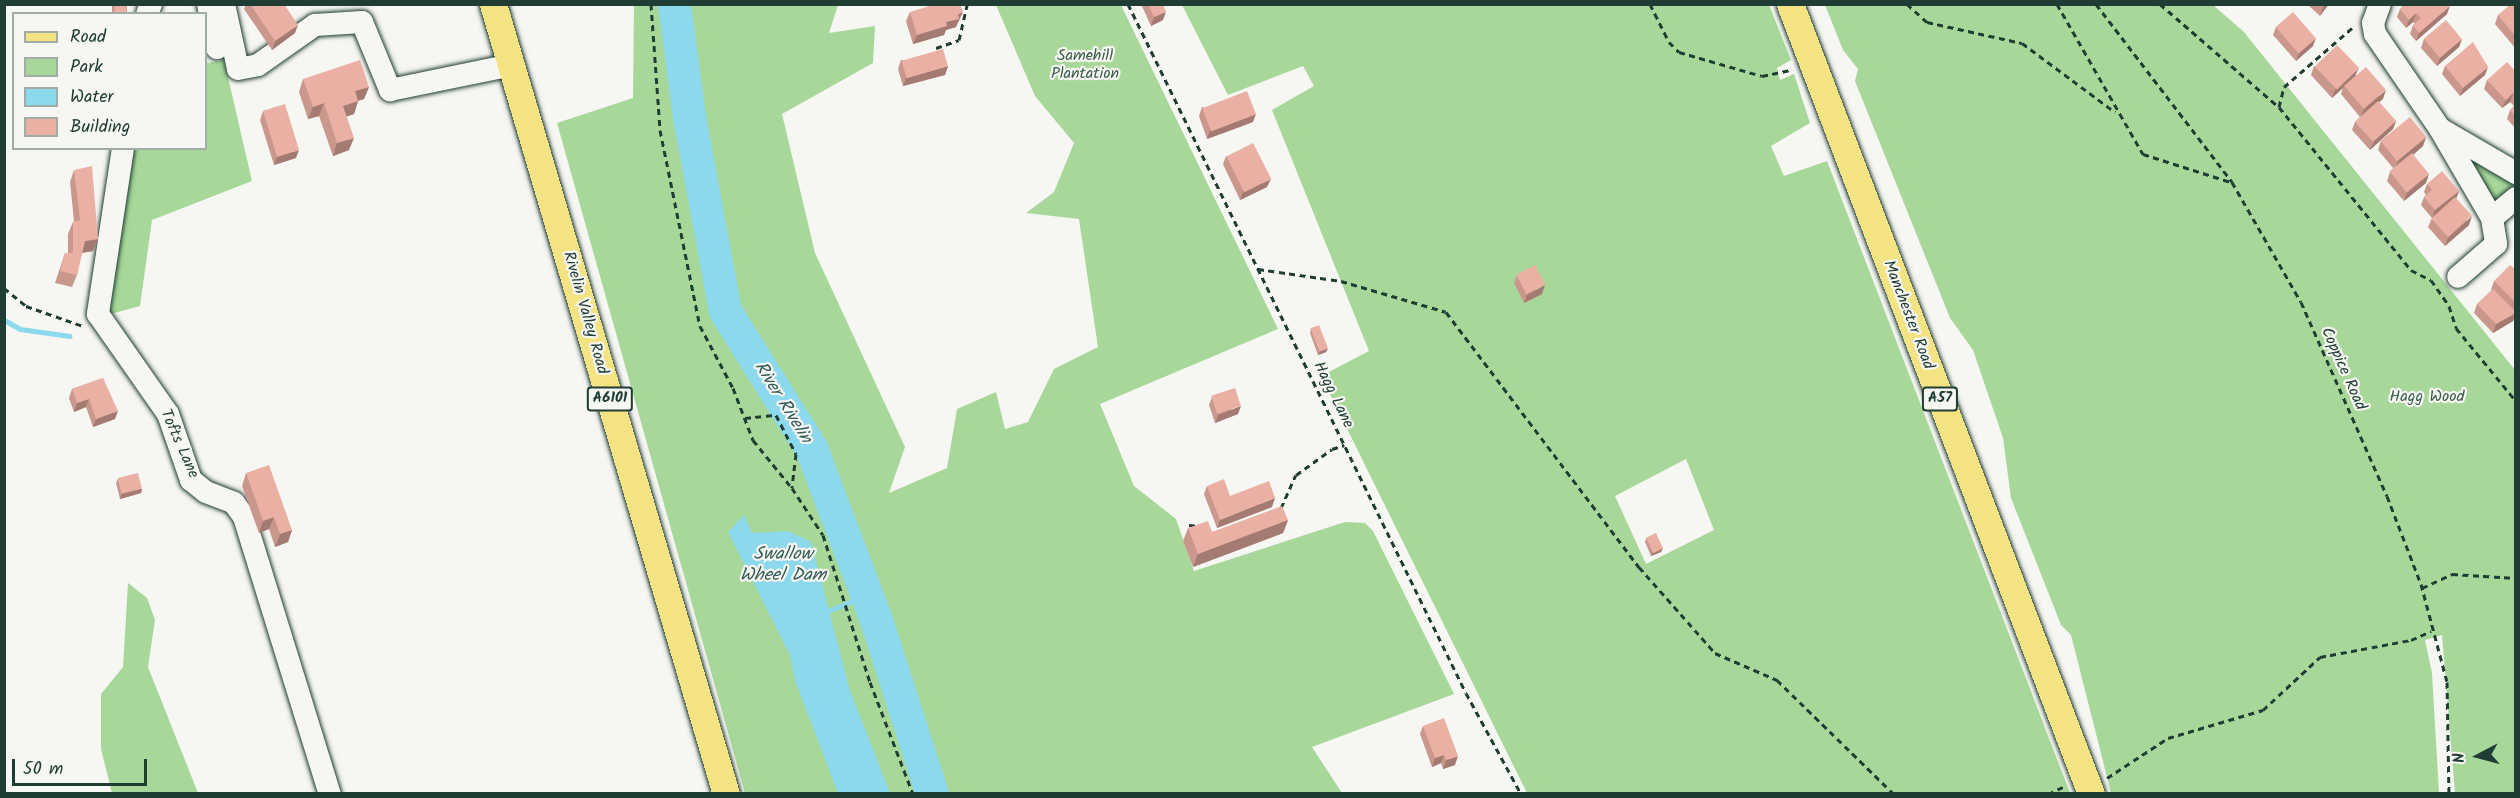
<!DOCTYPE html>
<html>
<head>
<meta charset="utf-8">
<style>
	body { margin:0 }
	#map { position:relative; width:2520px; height:798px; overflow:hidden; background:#f6f6f2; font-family:Kalam,sans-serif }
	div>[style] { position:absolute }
	.green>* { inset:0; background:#a7d899 }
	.water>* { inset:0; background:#8cd8ec }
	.stream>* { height:5px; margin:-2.5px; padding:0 2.5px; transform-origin:2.5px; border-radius:2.5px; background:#8cd8ec }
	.river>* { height:33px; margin:-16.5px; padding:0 16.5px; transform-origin:16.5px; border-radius:16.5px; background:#8cd8ec }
	.path>* { height:3px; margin-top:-1.5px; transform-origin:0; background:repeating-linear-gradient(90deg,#1f3d34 0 6px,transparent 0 10.5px) }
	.roads { filter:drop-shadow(0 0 2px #1f3d34) drop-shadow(0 0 2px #1f3d34) }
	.minor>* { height:22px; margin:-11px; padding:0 11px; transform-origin:11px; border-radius:11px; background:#f6f6f2 }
	.major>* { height:27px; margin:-13.5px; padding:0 13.5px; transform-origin:13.5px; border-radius:13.5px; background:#f4e382 }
	.wall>* { inset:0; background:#c9978c; transform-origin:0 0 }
	.shaded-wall>* { inset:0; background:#a47b72 }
	.building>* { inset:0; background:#eab0a3; transform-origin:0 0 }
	span { translate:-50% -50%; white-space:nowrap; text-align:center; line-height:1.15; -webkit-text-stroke:4.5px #f6f6f2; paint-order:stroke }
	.shield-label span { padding:2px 4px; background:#f6f6f2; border:2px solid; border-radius:4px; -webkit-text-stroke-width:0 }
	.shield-label { font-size:15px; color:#1f3d34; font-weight:700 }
	.park-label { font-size:16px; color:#3a5c48 }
	.street-label { font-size:16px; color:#1f3d34 }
	.water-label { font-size:18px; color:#355c59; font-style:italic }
	.frame { position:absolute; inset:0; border:6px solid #1f3d34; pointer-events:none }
	.legend { position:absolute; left:12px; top:12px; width:195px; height:138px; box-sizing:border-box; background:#f6f6f2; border:2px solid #a0aca6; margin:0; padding:8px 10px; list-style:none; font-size:18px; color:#1f3d34 }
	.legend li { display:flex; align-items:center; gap:12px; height:30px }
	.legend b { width:30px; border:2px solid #a0aca6 }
	.north { position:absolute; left:2448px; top:726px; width:60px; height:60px; -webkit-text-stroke:4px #f6f6f2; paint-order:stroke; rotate:264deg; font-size:16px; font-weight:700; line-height:24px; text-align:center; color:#1f3d34 }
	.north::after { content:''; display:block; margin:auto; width:21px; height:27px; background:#1f3d34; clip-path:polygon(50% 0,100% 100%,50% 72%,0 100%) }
	.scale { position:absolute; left:12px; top:759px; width:135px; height:27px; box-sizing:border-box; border:3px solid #1f3d34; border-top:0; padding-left:8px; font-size:18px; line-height:21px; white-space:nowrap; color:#1f3d34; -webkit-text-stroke:4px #f6f6f2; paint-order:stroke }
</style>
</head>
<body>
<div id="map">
	<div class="green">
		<div style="clip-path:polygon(634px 5px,838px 5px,829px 33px,875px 26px,873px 63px,782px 114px,815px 253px,905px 447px,889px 493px,947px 468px,957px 409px,996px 392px,1005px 429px,1028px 422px,1054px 369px,1098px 347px,1079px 219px,1026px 213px,1054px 192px,1074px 143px,1035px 96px,996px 5px,1121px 5px,1278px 329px,1100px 404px,1134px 486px,1176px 519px,1194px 571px,1345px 522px,1365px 523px,1373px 531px,1454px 694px,1312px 747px,1342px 793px,745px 793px,557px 123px,633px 98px)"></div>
		<div style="clip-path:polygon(evenodd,1182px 5px,1769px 5px,1791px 60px,1777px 68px,1780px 80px,1794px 74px,1810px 123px,1771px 146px,1784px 176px,1827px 161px,2070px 793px,1527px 793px,1321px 376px,1369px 351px,1272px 110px,1314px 86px,1303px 66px,1228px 95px,1182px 5px,1686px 459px,1714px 530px,1646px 564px,1615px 496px,1686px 459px)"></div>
		<div style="clip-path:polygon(2088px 5px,2213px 5px,2244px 32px,2515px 370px,2515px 793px,2455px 793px,2442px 635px,2425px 640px,2432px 673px,2439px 793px,2111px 793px,2071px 635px,2061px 625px,2011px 498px,2003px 438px,1973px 350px,1950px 318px,1855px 81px,1858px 69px,1843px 50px,1825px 5px)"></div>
		<div style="clip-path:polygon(224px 60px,252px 181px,152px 220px,140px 306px,107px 315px,129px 149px,206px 148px,206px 63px)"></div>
		<div style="clip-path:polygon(2477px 158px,2510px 180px,2512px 186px,2500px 200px,2490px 200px,2472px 165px)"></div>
		<div style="clip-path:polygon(128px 583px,147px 598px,155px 620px,148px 667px,198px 793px,112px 793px,101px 749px,101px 694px,123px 667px)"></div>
	</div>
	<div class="water">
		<div style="clip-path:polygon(744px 515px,752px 533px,788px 531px,811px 542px,850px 691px,890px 793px,838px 793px,795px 681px,790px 655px,728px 532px)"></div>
	</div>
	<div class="stream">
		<div style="left:4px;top:320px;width:18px;rotate:29deg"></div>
		<div style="left:20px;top:329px;width:50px;rotate:8deg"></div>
		<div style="left:828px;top:611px;width:41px;rotate:-22.8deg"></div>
	</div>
	<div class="river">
		<div style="left:674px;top:4px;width:114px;rotate:82.4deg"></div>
		<div style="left:689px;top:117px;width:197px;rotate:79.5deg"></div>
		<div style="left:725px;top:311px;width:162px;rotate:57.9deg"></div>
		<div style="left:811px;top:448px;width:187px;rotate:69.3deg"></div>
		<div style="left:877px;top:623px;width:180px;rotate:72.2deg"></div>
	</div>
	<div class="path">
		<div style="left:651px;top:4px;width:126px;rotate:85.9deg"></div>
		<div style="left:660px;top:130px;width:200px;rotate:78.5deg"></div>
		<div style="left:700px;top:326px;width:70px;rotate:62deg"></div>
		<div style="left:733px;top:388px;width:56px;rotate:69deg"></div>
		<div style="left:753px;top:440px;width:62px;rotate:50.9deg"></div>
		<div style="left:792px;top:488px;width:56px;rotate:56.6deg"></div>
		<div style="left:823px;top:535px;width:154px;rotate:72.3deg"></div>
		<div style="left:870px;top:682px;width:120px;rotate:69deg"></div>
		<div style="left:1128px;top:4px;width:767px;rotate:63.87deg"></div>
		<div style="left:1466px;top:693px;width:115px;rotate:61.4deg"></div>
		<div style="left:1650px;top:4px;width:42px;rotate:63.4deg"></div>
		<div style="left:1669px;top:42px;width:14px;rotate:45deg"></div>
		<div style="left:1679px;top:52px;width:86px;rotate:16.1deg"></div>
		<div style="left:1762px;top:76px;width:30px;rotate:-12deg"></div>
		<div style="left:1907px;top:4px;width:27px;rotate:42deg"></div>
		<div style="left:1927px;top:22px;width:97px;rotate:12.5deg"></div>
		<div style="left:2022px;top:43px;width:116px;rotate:36.6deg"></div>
		<div style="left:2057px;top:4px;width:173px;rotate:60.2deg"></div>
		<div style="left:2143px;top:154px;width:92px;rotate:17.7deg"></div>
		<div style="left:2096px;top:4px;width:224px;rotate:52.6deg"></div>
		<div style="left:2232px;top:182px;width:138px;rotate:60.1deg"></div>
		<div style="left:2301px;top:302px;width:212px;rotate:66.1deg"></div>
		<div style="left:2387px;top:496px;width:94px;rotate:68.9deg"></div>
		<div style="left:2421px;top:584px;width:101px;rotate:75.1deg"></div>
		<div style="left:2447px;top:682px;width:112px;rotate:89deg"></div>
		<div style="left:2160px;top:4px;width:157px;rotate:40.9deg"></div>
		<div style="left:2279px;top:107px;width:210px;rotate:51deg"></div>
		<div style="left:2411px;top:270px;width:22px;rotate:27deg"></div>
		<div style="left:2431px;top:280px;width:32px;rotate:55deg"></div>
		<div style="left:2449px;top:306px;width:23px;rotate:72deg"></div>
		<div style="left:2456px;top:328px;width:94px;rotate:50.6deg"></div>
		<div style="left:936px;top:48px;width:24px;rotate:-19deg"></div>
		<div style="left:959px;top:40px;width:37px;rotate:-77deg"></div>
		<div style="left:2279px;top:107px;width:21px;rotate:-76deg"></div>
		<div style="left:2284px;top:87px;width:91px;rotate:-41deg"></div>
		<div style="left:1258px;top:269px;width:84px;rotate:8.2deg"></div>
		<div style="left:1341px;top:281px;width:109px;rotate:16.4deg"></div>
		<div style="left:1446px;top:312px;width:320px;rotate:52.9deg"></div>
		<div style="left:1639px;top:567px;width:115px;rotate:48.5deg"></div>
		<div style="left:1715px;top:653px;width:68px;rotate:23.5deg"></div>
		<div style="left:1777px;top:680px;width:163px;rotate:44.3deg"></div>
		<div style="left:4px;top:288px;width:28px;rotate:39deg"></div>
		<div style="left:26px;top:306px;width:60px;rotate:19.3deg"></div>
		<div style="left:745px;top:418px;width:31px;rotate:-6deg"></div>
		<div style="left:776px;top:415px;width:44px;rotate:62.9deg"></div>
		<div style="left:796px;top:454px;width:34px;rotate:97deg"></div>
		<div style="left:1281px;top:508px;width:36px;rotate:-66deg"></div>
		<div style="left:1296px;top:475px;width:44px;rotate:-35.8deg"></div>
		<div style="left:1332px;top:449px;width:13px;rotate:-18deg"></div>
		<div style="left:1189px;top:525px;width:10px;rotate:6deg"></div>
		<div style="left:2422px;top:588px;width:33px;rotate:-25deg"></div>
		<div style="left:2452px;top:574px;width:64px;rotate:3.6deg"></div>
		<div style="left:2107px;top:778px;width:73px;rotate:-33.3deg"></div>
		<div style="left:2168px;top:738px;width:99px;rotate:-16.4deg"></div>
		<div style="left:2263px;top:710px;width:78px;rotate:-42.9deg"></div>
		<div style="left:2320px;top:657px;width:93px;rotate:-10.6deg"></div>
		<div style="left:2411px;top:640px;width:22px;rotate:-24deg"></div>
		<div style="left:2048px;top:794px;width:19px;rotate:-25deg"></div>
	</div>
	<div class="roads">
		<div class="minor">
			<div style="left:208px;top:4px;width:45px;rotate:78.4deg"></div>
			<div style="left:224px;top:4px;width:66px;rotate:77.8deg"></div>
			<div style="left:238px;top:69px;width:20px;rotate:-11deg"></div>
			<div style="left:258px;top:65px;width:70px;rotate:-35.1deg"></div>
			<div style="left:315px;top:25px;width:47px;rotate:-3.7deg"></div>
			<div style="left:362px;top:22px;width:74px;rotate:67.6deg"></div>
			<div style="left:390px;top:90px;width:125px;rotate:-11.6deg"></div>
			<div style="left:2380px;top:4px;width:20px;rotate:110deg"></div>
			<div style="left:2373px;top:23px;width:11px;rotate:80deg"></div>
			<div style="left:2375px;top:34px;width:115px;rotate:55.6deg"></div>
			<div style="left:2440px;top:129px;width:103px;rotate:59.7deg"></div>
			<div style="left:2492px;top:218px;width:26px;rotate:81deg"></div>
			<div style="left:2496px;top:244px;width:50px;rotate:139deg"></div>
			<div style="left:147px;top:14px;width:11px;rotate:-68deg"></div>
			<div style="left:2442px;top:130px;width:86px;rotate:30.2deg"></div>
			<div style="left:123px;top:148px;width:168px;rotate:98.6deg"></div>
			<div style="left:98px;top:314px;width:122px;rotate:55deg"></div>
			<div style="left:168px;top:414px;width:70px;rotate:70.8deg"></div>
			<div style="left:191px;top:480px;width:19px;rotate:39deg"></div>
			<div style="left:206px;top:492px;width:30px;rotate:21deg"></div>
			<div style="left:234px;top:503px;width:17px;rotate:54deg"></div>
			<div style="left:244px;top:517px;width:290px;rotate:72.8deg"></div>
			<div style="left:2492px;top:218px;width:31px;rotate:-40deg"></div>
		</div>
		<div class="major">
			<div style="left:493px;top:4px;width:824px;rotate:73.57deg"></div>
			<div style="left:1790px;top:4px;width:845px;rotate:69.14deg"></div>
		</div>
	</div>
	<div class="wall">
		<div style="left:112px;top:4px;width:15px;height:10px"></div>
		<div style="clip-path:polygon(246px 4px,284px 4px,295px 33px,272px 50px,244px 9px)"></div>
		<div style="clip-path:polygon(1141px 4px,1163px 4px,1163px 20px,1151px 26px)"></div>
		<div style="clip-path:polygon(2307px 4px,2329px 4px,2320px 16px)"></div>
		<div style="clip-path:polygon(2516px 4px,2516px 49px,2495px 24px,2498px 15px)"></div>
		<div style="clip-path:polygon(2400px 9px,2447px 14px,2416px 41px,2410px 34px,2413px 25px,2415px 24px,2413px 22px,2406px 28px,2397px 17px)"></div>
		<div style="clip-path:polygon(910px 12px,960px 21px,958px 21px,956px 27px,946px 30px,944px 35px,913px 44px,906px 21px)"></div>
		<div style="clip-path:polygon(2276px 27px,2313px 46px,2296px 61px,2273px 35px)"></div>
		<div style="clip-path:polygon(2424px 39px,2462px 39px,2459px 47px,2437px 66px,2421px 48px)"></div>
		<div style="clip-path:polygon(901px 60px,948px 66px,945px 75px,903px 86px,898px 69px)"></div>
		<div style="clip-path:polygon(2314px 66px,2356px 75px,2383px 99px,2379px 102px,2396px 121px,2393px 129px,2370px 150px,2352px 130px,2355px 122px,2360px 117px,2341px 94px,2343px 88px,2332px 98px,2311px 75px)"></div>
		<div style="clip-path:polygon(2445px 66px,2485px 75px,2460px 96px,2442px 74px)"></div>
		<div style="clip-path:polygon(2516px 72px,2516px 129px,2507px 119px,2510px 110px,2514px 106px,2510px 102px,2502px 108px,2484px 89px,2487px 80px)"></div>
		<div style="clip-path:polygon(303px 79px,369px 87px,364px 99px,358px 101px,354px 114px,347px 116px,349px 150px,333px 156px,319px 116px,308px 119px,299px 92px)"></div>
		<div style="clip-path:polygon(1202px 107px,1253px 122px,1207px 139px,1199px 116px)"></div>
		<div style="clip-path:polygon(263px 111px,296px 158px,274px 165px,260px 120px)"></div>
		<div style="clip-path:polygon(2426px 137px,2423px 146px,2413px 155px,2426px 183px,2404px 201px,2387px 181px,2390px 172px,2394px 169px,2378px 150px,2381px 141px)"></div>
		<div style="clip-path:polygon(1226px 156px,1267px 187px,1240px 200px,1223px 164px)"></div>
		<div style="clip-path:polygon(74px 170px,98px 239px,93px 251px,82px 253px,77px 275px,72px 287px,55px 283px,65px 253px,68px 253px,68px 234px,73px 222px,74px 221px,70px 182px)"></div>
		<div style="clip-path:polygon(2427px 184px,2459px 191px,2456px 198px,2469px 225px,2445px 246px,2428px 227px,2432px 218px,2421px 205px,2424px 197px,2426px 195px,2424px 192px)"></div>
		<div style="clip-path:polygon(2516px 264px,2516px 307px,2513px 310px,2516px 312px,2516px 315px,2513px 321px,2493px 333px,2474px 313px,2477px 304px,2492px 290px,2491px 290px,2494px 281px,2514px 269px)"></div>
		<div style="clip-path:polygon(1517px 275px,1542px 294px,1524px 303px,1514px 283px)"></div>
		<div style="clip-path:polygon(1311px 328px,1326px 352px,1318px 355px,1310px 333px)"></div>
		<div style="clip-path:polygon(103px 378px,115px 419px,93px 427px,86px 407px,74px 412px,69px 398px,72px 389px)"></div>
		<div style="clip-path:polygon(1212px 397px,1238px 414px,1215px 423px,1209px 405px)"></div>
		<div style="clip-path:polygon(246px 473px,292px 530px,288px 542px,275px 547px,269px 529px,259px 533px,242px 486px)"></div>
		<div style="clip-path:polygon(118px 479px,142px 489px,141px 493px,120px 499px,116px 483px)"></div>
		<div style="clip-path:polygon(1207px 486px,1230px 496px,1272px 507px,1217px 528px,1204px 494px)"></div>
		<div style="clip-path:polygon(1288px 520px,1283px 533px,1193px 567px,1183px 541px,1188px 528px,1212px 532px)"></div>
		<div style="clip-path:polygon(1646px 538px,1663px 548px,1661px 552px,1651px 556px,1645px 542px)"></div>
		<div style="clip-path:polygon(1423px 726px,1455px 765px,1443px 769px,1441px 763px,1432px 767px,1420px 734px)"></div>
	</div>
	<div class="shaded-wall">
		<div style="clip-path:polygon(2325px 4px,2329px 4px,2320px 16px,2323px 7px)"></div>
		<div style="clip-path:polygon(2450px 6px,2447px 14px,2416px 41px,2419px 33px)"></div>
		<div style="clip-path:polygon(963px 12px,956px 27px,946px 30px,944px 35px,913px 44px,917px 35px,946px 22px,958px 14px)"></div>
		<div style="clip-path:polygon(1166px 12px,1163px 20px,1151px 26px,1154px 17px)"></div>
		<div style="clip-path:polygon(2416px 13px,2413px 22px,2406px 28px,2409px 20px)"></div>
		<div style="clip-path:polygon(298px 25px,295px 33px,272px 50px,275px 41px)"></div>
		<div style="clip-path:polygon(2316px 38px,2313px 46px,2296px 61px,2299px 53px)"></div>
		<div style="clip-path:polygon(2462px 39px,2459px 47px,2437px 66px,2440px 58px)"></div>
		<div style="clip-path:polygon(948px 66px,945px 75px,903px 86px,906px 78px)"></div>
		<div style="clip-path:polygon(2488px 67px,2485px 75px,2460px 96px,2463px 88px)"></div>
		<div style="clip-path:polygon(2359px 68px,2355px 76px,2344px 86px,2343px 88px,2332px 98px,2335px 90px)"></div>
		<div style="clip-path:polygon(369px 87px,364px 99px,350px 103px,355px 91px)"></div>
		<div style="clip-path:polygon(2386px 90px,2383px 99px,2361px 117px,2364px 109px)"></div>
		<div style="clip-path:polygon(2513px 93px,2510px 102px,2502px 108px,2506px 100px)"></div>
		<div style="clip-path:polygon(358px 101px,354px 114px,339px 119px,343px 106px)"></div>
		<div style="clip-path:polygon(324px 103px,319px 116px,308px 119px,313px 107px)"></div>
		<div style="clip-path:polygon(1256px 114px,1253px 122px,1207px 139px,1210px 130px)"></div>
		<div style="clip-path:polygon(2396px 121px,2393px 129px,2370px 150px,2374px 141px)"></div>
		<div style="clip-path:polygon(2426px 137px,2423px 146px,2395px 170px,2398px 161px)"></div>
		<div style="clip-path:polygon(354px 138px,349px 150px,333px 156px,337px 143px)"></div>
		<div style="clip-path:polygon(299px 150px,296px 158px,274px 165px,277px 157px)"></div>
		<div style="clip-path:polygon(2429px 174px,2426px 183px,2404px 201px,2407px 193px)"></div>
		<div style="clip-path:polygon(1271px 179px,1267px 187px,1240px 200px,1243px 192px)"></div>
		<div style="clip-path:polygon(2459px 191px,2456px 199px,2432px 219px,2435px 210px)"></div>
		<div style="clip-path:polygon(2472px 216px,2469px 225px,2445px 246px,2448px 238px)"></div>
		<div style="clip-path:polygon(98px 239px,93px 251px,81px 253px,85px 241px)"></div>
		<div style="clip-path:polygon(1545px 285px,1542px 294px,1524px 303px,1527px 295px)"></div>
		<div style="clip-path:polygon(2516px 313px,2513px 321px,2493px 333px,2496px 324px)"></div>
		<div style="clip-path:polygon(1328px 348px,1326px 352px,1318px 355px,1320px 351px)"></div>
		<div style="clip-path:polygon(89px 399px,86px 407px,74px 412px,77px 403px)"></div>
		<div style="clip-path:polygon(1241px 406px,1238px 414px,1215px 423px,1218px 415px)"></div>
		<div style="clip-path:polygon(118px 411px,115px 419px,93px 427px,96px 419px)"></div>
		<div style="clip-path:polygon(142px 489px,141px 493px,120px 499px,122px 494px)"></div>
		<div style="clip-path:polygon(1275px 498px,1272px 507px,1217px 528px,1220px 520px)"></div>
		<div style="clip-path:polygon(274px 517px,269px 529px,259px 533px,263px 521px)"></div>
		<div style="clip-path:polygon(1288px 520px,1283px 533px,1193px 567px,1198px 554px)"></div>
		<div style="clip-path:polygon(292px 530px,288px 542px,275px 547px,280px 534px)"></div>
		<div style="clip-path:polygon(1663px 548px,1661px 552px,1651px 556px,1653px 552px)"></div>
		<div style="clip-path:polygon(1444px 755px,1441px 763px,1432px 767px,1435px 758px)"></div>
		<div style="clip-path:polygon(1458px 756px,1455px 765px,1443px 769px,1446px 760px)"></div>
	</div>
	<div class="building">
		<div style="clip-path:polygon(115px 4px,127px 4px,126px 14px,114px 14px)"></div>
		<div style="clip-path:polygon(250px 4px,284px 4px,298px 25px,275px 41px)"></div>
		<div style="clip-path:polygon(936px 4px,960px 4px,963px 12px,958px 14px,959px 19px,946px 22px,947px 26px,917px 35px,910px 12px)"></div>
		<div style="clip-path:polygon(1148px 4px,1163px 4px,1166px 12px,1154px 17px)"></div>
		<div style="clip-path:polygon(2404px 4px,2449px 4px,2450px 6px,2419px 33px,2413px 25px,2421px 18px,2416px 13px,2409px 20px,2400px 9px)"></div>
		<div style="clip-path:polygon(2511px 4px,2516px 4px,2516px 37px,2498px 15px)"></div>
		<div style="left:2293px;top:12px;width:35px;height:23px;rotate:49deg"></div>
		<div style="left:2446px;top:20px;width:25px;height:29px;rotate:50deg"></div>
		<div style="clip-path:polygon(2473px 42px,2488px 67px,2463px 88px,2445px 66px)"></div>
		<div style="left:2337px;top:45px;width:32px;height:31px;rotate:46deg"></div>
		<div style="left:943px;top:49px;width:18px;height:43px;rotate:74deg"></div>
		<div style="clip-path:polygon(360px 60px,369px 87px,355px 91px,358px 101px,343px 106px,354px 138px,337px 143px,324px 103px,313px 107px,303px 79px)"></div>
		<div style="clip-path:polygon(2507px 62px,2516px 72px,2516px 96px,2513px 93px,2506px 100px,2487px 80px)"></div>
		<div style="left:2366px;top:67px;width:30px;height:29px;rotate:49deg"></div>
		<div style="left:1247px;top:91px;width:25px;height:48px;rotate:69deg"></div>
		<div style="left:2378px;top:101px;width:27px;height:31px;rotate:48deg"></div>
		<div style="left:285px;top:104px;width:48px;height:23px;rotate:73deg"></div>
		<div style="clip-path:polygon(2516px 105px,2516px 117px,2510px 110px)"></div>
		<div style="left:2410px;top:117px;width:26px;height:38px;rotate:51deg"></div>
		<div style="left:1253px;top:143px;width:40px;height:30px;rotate:63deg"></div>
		<div style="left:2412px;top:153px;width:27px;height:29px;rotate:51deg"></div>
		<div style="clip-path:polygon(92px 166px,98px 239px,85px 241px,77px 275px,60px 271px,65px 253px,73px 253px,73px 222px,80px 220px,74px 170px)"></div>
		<div style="clip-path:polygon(2442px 171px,2459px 191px,2435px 210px,2424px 197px,2432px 190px,2427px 184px)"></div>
		<div style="left:2455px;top:197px;width:25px;height:32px;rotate:48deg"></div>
		<div style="left:1535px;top:265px;width:22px;height:21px;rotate:63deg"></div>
		<div style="clip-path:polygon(2510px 265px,2516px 270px,2515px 302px,2494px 281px)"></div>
		<div style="clip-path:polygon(2493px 289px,2516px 312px,2516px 313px,2496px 324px,2477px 304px)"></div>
		<div style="left:1319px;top:325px;width:25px;height:9px;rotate:69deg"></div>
		<div style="clip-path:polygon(103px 378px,118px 411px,96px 419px,89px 399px,77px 403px,72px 389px)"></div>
		<div style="left:1235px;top:388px;width:19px;height:25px;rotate:72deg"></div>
		<div style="clip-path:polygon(269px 465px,292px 530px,280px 534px,274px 517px,263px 521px,246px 473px)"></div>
		<div style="left:138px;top:473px;width:16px;height:21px;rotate:76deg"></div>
		<div style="clip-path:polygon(1224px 479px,1230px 496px,1269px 481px,1275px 498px,1220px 520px,1207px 486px)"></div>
		<div style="clip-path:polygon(1282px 506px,1288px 520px,1198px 554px,1188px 528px,1208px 521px,1212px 532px)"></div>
		<div style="left:1656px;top:533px;width:17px;height:11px;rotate:65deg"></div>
		<div style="clip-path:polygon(1444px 718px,1458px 756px,1446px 760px,1444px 755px,1435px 758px,1423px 726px)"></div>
	</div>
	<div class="shield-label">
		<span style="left:610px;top:399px">A6101</span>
		<span style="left:1940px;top:399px">A57</span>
	</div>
	<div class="park-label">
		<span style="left:1085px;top:65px">Samehill<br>Plantation</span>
		<span style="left:2427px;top:397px">Hagg Wood</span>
	</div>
	<div class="street-label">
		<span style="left:585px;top:313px;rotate:74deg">Rivelin Valley Road</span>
		<span style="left:1908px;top:315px;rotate:69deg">Manchester Road</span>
		<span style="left:2343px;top:369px;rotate:66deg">Coppice Road</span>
		<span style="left:1333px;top:395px;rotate:64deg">Hagg Lane</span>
		<span style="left:179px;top:444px;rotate:66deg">Tofts Lane</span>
	</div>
	<div class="water-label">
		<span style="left:782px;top:403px;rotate:58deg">River Rivelin</span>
		<span style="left:783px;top:566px">Swallow<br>Wheel Dam</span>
	</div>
	<div class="frame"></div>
	<ul class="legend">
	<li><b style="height:8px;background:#f4e382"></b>Road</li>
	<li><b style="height:16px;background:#a7d899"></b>Park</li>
	<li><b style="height:16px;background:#8cd8ec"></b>Water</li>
	<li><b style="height:16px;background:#eab0a3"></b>Building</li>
	</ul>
	<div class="north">N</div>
	<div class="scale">50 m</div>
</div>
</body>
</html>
